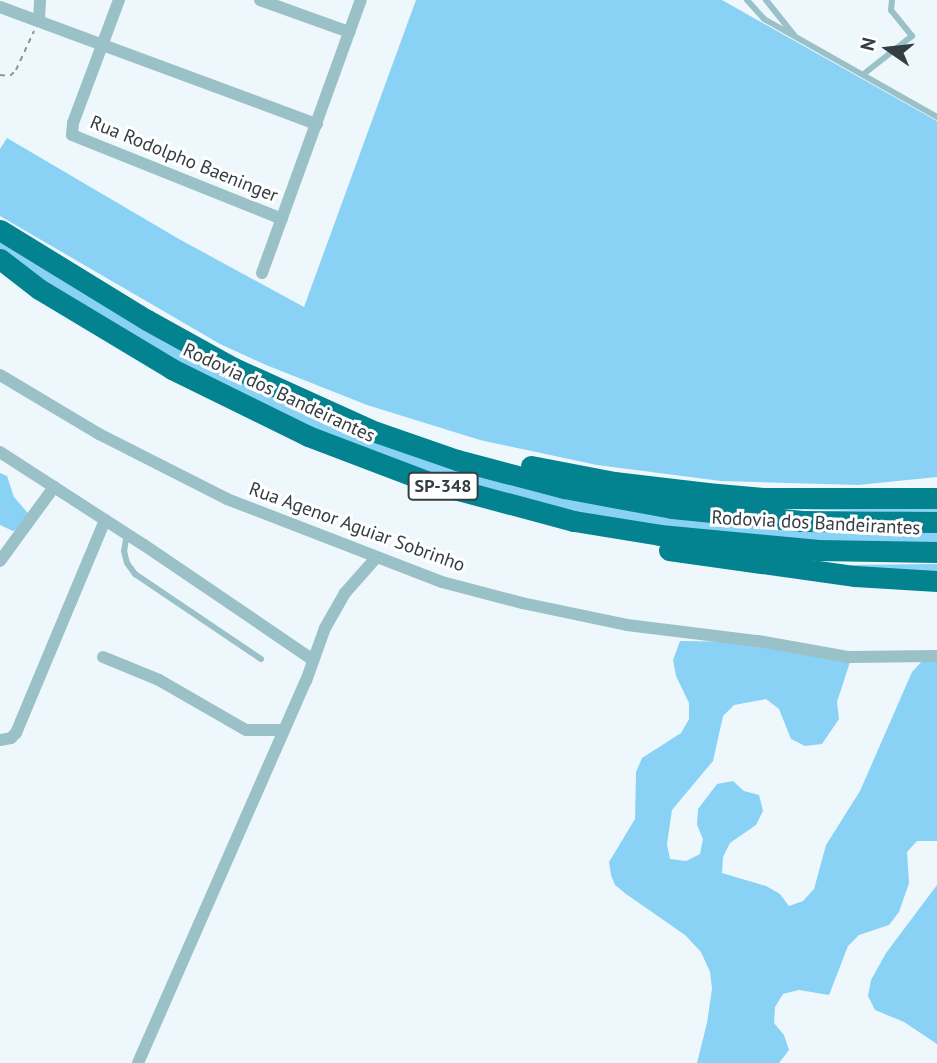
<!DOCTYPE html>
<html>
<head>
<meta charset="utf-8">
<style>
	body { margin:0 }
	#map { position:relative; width:937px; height:1063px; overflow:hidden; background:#eef8fc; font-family:"PT Sans",sans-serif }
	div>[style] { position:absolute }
	.green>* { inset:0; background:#89d2f6 }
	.path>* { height:2px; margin-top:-1px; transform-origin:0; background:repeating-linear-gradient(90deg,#8c969a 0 5px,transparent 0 10px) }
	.service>* { height:6px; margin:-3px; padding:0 3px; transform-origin:3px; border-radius:3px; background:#9ac1c7 }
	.minor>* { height:12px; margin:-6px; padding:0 6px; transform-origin:6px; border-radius:6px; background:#9ac1c7 }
	.motorway>* { height:21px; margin:-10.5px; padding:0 10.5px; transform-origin:10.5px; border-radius:10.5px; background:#038290 }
	span { translate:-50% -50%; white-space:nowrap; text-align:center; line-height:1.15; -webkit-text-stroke:6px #fff; paint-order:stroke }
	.shield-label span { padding:2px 5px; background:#fff; border:2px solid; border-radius:5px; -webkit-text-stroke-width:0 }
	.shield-label { font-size:18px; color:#343d42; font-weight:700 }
	.street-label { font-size:19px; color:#343d42 }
	.north { position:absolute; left:853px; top:14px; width:70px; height:70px; -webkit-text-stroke:5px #fff; paint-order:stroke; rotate:284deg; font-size:19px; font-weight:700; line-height:28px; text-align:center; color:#343d42 }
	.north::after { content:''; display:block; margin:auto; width:24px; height:32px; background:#343d42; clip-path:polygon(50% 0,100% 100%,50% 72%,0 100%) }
</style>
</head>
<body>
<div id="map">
	<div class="green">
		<div style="clip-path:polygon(416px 0,722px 0,937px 121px,937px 477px,858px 485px,721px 481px,597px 465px,480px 440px,367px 405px,266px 365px,220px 344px,0 216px,0 149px,7px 138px,179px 239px,304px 307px)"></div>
		<div style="clip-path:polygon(0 237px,160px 335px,496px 477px,937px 529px,937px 547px,661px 532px,442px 481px,218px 388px,0 258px)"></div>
		<div style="clip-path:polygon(0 473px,7px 476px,14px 497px,33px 519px,13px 531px,0 525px)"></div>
		<div style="clip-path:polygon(937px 504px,937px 513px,785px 509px,832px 505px)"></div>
		<div style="clip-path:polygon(937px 564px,937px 573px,896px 572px,848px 565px)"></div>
		<div style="clip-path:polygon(680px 641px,750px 642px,851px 659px,837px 702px,839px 719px,822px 744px,805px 746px,791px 739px,779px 709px,766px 699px,734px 705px,723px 716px,713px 761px,672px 810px,667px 844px,670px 859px,686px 861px,700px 854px,703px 839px,697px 825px,698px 809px,717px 784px,733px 781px,744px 791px,759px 795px,763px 811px,756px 825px,730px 843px,723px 857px,722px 873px,766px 886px,780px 894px,789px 906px,803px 901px,814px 889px,826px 845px,860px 791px,912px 672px,923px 660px,937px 659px,937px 841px,917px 841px,907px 852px,909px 883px,899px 912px,889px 925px,859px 935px,848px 946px,829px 995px,799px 990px,783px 994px,775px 1007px,774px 1023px,784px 1035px,789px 1050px,779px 1063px,697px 1063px,707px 1023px,712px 989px,710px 972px,701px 952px,685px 935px,626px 894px,615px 885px,611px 875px,609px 862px,635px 819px,636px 772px,642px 758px,681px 733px,689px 719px,689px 703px,676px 676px,673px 660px)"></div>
		<div style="clip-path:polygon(937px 885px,937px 1044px,904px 1022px,875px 1010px,868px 996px,871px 980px,886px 953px)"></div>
	</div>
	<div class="path">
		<div style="left:0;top:75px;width:10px;rotate:6deg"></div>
		<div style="left:10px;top:76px;width:8px;rotate:-45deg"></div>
		<div style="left:16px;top:70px;width:43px;rotate:-65.2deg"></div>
	</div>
	<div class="service">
		<div style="left:747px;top:0;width:25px;rotate:48deg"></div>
		<div style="left:764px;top:19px;width:199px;rotate:29.5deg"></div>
		<div style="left:766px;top:0;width:45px;rotate:51.3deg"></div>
		<div style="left:865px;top:73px;width:60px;rotate:-38.2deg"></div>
		<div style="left:912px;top:36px;width:33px;rotate:-129deg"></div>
		<div style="left:891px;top:10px;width:10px;rotate:-84deg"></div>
		<div style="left:127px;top:533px;width:18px;rotate:99deg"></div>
		<div style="left:124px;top:551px;width:12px;rotate:76deg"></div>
		<div style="left:127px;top:563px;width:14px;rotate:54deg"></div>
		<div style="left:135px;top:574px;width:152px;rotate:34deg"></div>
	</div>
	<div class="minor">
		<div style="left:119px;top:0;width:131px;rotate:110.5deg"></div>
		<div style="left:73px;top:123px;width:12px;rotate:95deg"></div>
		<div style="left:72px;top:135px;width:226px;rotate:21.8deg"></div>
		<div style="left:260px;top:0;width:95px;rotate:19.8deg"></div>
		<div style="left:0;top:7px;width:338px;rotate:20.3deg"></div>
		<div style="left:39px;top:20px;width:20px;rotate:-87deg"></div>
		<div style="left:262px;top:273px;width:290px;rotate:-70.1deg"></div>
		<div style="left:0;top:375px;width:115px;rotate:30.8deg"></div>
		<div style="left:99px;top:434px;width:144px;rotate:26.9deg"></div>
		<div style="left:227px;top:499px;width:230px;rotate:21.1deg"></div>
		<div style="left:442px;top:582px;width:83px;rotate:14.7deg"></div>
		<div style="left:522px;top:603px;width:107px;rotate:11.8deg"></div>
		<div style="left:627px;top:625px;width:132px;rotate:7deg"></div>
		<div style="left:758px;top:641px;width:91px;rotate:10.1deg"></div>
		<div style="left:848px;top:657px;width:89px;rotate:-0.6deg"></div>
		<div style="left:0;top:452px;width:171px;rotate:32.9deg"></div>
		<div style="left:144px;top:545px;width:204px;rotate:34.2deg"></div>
		<div style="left:0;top:561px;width:92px;rotate:-53.9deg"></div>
		<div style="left:103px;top:657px;width:61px;rotate:22.3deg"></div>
		<div style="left:159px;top:680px;width:100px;rotate:29.9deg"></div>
		<div style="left:246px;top:730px;width:38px"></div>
		<div style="left:0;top:740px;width:11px;rotate:-10deg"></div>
		<div style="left:11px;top:738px;width:7px;rotate:-45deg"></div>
		<div style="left:16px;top:733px;width:231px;rotate:-67.3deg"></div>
		<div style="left:138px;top:1063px;width:417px;rotate:-66.3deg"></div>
		<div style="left:306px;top:681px;width:56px;rotate:-70.3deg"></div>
		<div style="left:325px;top:628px;width:40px;rotate:-60.3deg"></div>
		<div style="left:345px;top:593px;width:47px;rotate:-48.5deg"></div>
	</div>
	<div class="motorway">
		<div style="left:0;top:230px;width:172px;rotate:31.5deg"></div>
		<div style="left:147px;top:320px;width:99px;rotate:28.9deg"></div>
		<div style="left:234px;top:368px;width:156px;rotate:24.3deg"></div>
		<div style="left:376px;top:432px;width:86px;rotate:19.1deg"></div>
		<div style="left:457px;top:460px;width:111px;rotate:14.7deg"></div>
		<div style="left:564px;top:488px;width:110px;rotate:10.5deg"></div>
		<div style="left:672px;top:508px;width:131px;rotate:5.7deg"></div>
		<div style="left:802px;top:521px;width:135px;rotate:0.4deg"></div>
		<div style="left:0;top:259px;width:49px;rotate:37.6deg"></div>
		<div style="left:39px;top:289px;width:155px;rotate:31deg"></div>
		<div style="left:172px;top:369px;width:152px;rotate:26.2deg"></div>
		<div style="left:308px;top:436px;width:133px;rotate:20.8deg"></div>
		<div style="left:432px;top:483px;width:147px;rotate:15deg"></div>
		<div style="left:574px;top:521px;width:87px;rotate:9.2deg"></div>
		<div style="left:660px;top:535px;width:159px;rotate:5.4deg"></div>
		<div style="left:818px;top:550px;width:119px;rotate:1deg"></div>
		<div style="left:531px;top:466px;width:85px;rotate:10.9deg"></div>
		<div style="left:614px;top:482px;width:94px;rotate:6.7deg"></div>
		<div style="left:707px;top:493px;width:56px;rotate:5.1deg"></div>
		<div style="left:763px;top:498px;width:174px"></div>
		<div style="left:669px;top:550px;width:188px;rotate:8deg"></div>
		<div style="left:855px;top:576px;width:82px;rotate:3.5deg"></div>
	</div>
	<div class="shield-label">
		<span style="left:443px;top:486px">SP-348</span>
	</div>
	<div class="street-label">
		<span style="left:184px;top:159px;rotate:22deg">Rua Rodolpho Baeninger</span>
		<span style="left:279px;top:393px;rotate:25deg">Rodovia dos Bandeirantes</span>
		<span style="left:816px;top:523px;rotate:3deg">Rodovia dos Bandeirantes</span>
		<span style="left:357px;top:527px;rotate:20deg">Rua Agenor Aguiar Sobrinho</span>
	</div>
	<div class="north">N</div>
</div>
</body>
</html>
